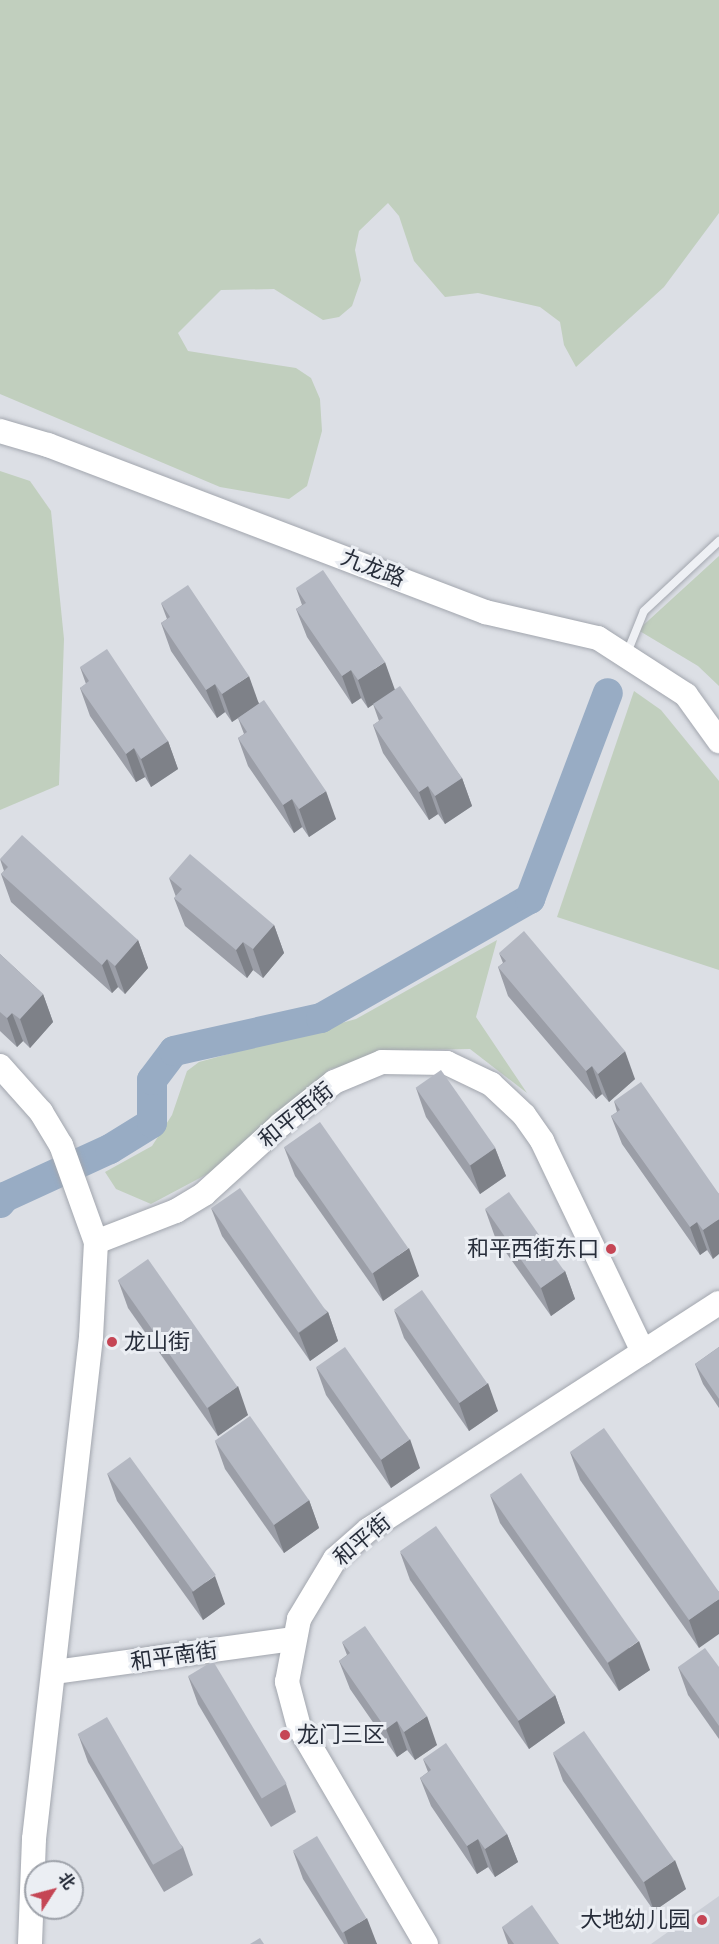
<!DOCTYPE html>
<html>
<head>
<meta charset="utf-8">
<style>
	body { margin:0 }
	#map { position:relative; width:719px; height:1944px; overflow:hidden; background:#dcdfe5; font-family:Mulish,"Noto Sans SC",sans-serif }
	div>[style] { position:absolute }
	.built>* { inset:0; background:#caced6 }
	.green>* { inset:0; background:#c1cfbe }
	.river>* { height:30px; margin:-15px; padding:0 15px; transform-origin:15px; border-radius:15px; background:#98acc4 }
	.roads { filter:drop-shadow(0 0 2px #a2a6ae) drop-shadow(0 0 2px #a2a6ae) }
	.lane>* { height:8px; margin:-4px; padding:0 4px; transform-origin:4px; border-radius:4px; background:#eef0f4 }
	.secondary>* { height:24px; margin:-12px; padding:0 12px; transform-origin:12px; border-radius:12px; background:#fff }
	.wall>* { inset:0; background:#9b9ea7 }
	.shaded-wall>* { inset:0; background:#7e8188 }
	.building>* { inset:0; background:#b4b8c2; transform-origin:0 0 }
	.dots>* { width:16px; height:16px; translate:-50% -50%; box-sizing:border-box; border:3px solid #ebeef3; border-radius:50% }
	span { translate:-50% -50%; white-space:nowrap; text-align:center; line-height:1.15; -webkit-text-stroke:6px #ebeef3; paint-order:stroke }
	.street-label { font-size:22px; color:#272d3a }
	.poi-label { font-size:22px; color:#272d3a }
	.right { translate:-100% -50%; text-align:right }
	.left { translate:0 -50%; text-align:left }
	.north { position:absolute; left:24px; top:1860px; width:60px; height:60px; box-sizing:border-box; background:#ebeef3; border:2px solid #9da1a9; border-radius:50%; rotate:54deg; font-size:16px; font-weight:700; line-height:24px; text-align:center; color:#272d3a }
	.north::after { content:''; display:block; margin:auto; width:21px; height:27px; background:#c54655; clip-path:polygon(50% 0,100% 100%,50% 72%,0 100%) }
</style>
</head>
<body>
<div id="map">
	<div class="built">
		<div style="clip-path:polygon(719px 1896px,719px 1944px,651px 1944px)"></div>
	</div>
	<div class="green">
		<div style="clip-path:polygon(0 0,719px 0,719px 213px,664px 287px,576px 367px,564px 345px,560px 322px,540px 307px,478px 293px,445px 297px,414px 261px,399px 216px,388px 203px,359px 231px,355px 250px,361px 280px,352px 306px,339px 317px,323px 320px,274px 289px,221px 290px,178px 333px,188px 351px,296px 368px,311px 378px,320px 399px,322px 431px,307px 486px,289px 499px,220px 487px,0 394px)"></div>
		<div style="clip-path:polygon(0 471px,30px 481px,51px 511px,64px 639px,59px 785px,0 810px)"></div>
		<div style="clip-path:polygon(719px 556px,719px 686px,698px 666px,638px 630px)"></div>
		<div style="clip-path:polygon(634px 691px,661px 710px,719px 781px,719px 970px,557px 917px)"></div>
		<div style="clip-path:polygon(497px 940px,476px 1017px,527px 1093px,470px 1049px,412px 1050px,330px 1069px,228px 1163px,151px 1204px,116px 1189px,105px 1172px,152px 1146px,172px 1115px,187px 1071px,199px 1062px,356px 1019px)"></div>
	</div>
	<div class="river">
		<div style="left:0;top:1203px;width:8px;rotate:-50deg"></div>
		<div style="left:5px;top:1197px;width:115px;rotate:-24.6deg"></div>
		<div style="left:110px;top:1149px;width:49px;rotate:-31.8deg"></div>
		<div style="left:152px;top:1123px;width:43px;rotate:-90deg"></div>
		<div style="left:152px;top:1080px;width:36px;rotate:-53deg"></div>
		<div style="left:174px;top:1051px;width:151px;rotate:-12.7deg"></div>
		<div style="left:321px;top:1018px;width:241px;rotate:-29.7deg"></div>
		<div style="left:530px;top:899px;width:220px;rotate:-69.3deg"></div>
	</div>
	<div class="roads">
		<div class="lane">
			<div style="left:627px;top:653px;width:45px;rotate:-68deg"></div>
			<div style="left:644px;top:611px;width:103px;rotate:-43deg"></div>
		</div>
		<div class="secondary">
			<div style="left:0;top:431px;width:50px;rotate:16.3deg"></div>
			<div style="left:48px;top:445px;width:468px;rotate:20.9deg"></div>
			<div style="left:485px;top:612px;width:116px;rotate:13deg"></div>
			<div style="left:598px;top:638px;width:105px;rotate:32.9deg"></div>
			<div style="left:686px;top:695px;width:57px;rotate:54.3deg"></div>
			<div style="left:0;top:1066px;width:62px;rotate:48.3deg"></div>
			<div style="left:41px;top:1112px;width:39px;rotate:59deg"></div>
			<div style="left:61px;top:1145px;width:103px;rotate:70.2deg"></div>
			<div style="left:96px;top:1242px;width:95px;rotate:93deg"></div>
			<div style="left:91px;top:1337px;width:505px;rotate:96.48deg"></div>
			<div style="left:34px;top:1839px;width:105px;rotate:92.2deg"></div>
			<div style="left:96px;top:1242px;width:86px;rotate:-21.2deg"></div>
			<div style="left:176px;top:1211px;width:33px;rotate:-31deg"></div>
			<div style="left:204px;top:1194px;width:103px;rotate:-42.2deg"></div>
			<div style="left:280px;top:1125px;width:69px;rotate:-38.5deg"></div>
			<div style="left:334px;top:1082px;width:52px;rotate:-22.6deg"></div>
			<div style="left:382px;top:1062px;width:65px;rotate:0.9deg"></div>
			<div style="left:447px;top:1063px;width:49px;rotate:25.5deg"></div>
			<div style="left:491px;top:1084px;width:45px;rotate:43.2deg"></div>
			<div style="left:524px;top:1115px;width:32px;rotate:55deg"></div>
			<div style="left:542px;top:1141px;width:234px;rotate:64.4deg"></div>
			<div style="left:55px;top:1672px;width:240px;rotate:-7.9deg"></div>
			<div style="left:426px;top:1944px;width:251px;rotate:-120.3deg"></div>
			<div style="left:299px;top:1727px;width:47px;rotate:-104.9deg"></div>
			<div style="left:287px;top:1682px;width:64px;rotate:-79.2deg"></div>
			<div style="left:299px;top:1619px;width:70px;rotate:-59deg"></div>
			<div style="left:335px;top:1559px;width:44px;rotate:-41.3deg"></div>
			<div style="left:368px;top:1530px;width:418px;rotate:-32.9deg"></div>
		</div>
	</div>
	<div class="wall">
		<div style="clip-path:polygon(296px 588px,395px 690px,462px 778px,472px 806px,445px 824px,438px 814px,429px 820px,383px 753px,373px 725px,379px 721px,373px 704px,368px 708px,361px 698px,352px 704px,307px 637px,296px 609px,302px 605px)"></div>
		<div style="clip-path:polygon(161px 603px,259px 703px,336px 819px,309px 837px,302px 827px,294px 833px,248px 766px,238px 738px,244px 734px,238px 718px,232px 722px,225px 712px,217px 718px,171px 651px,161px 623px,167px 619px)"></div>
		<div style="clip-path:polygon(80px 667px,168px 741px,178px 769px,151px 787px,145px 777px,136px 782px,90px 716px,80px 688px,86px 684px)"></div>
		<div style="clip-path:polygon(0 859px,138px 940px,148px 968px,125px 994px,118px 987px,112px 993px,11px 902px,1px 874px,4px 871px)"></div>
		<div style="clip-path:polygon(169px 878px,274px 925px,284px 953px,263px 978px,253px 970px,247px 978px,185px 926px,174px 898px,176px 897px)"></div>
		<div style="clip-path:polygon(499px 953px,635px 1079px,609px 1102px,602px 1094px,596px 1099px,508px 996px,498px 967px,503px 963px)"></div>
		<div style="clip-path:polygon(0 954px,43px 994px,53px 1022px,30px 1048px,23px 1041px,17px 1047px,0 1031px)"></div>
		<div style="clip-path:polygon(416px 1088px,495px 1148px,506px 1176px,480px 1194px,426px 1117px)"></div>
		<div style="clip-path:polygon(614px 1101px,719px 1194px,713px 1259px,707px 1250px,700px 1255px,622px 1144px,611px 1116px,617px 1112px)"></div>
		<div style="clip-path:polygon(284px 1147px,419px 1276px,383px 1301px,295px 1176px)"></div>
		<div style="clip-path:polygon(211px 1208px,328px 1312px,338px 1341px,310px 1361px,222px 1236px)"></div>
		<div style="clip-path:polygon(485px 1209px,565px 1271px,575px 1299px,551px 1316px,495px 1237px)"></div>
		<div style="clip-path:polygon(118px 1280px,248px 1415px,218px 1436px,128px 1308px)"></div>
		<div style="clip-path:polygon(394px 1310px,498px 1411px,469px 1431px,404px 1338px)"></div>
		<div style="clip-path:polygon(719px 1347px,719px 1408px,703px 1384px,695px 1364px)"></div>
		<div style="clip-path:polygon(316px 1367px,420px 1468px,391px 1488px,326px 1395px)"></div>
		<div style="clip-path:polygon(215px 1441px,309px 1500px,319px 1528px,284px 1553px,225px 1469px)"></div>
		<div style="clip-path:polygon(570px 1452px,719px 1592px,699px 1648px,580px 1480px)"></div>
		<div style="clip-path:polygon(107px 1473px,225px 1604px,203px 1620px,117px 1501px)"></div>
		<div style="clip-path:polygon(490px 1495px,650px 1670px,619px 1691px,500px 1523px)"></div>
		<div style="clip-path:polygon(400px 1552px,555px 1695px,565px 1723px,529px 1749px,410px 1580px)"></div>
		<div style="clip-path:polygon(342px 1642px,437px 1745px,415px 1760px,407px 1750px,397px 1757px,350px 1689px,339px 1661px,347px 1655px)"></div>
		<div style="clip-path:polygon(678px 1667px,719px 1667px,719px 1739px,688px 1695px)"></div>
		<div style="clip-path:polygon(188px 1676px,286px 1784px,296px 1812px,271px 1827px,198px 1704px)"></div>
		<div style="clip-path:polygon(78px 1734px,183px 1847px,193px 1875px,164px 1892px,88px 1762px)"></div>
		<div style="clip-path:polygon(553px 1753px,686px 1889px,654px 1911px,563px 1781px)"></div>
		<div style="clip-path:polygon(423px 1759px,507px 1834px,518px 1862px,495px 1877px,488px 1867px,477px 1874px,431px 1806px,420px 1778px,428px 1772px)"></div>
		<div style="clip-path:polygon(293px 1851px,377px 1944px,344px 1944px,303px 1879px)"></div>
		<div style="clip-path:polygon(502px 1927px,559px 1944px,508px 1944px)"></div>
	</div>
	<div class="shaded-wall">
		<div style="clip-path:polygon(385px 662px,395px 690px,368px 708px,358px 680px)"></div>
		<div style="clip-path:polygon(351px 670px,361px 698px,352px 704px,342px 676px)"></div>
		<div style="clip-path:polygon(249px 676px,259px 704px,232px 722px,222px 694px)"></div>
		<div style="clip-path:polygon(215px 684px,225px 712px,217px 718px,206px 690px)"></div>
		<div style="clip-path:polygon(168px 741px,178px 769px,151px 787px,141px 759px)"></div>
		<div style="clip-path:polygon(134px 748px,145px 777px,136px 782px,126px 754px)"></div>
		<div style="clip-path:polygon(462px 778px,472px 806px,445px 824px,435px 796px)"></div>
		<div style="clip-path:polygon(428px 786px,438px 814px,429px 820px,419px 792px)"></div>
		<div style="clip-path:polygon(326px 791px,336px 819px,309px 837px,299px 809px)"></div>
		<div style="clip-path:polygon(292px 799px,302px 827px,294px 833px,283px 805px)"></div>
		<div style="clip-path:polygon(274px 925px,284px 953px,263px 978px,253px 949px)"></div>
		<div style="clip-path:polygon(138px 940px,148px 968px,125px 994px,115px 966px)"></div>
		<div style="clip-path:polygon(243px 942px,253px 970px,247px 978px,236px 950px)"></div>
		<div style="clip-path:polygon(107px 959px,118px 987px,112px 993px,102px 965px)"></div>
		<div style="clip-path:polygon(43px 994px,53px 1022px,30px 1048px,20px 1019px)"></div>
		<div style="clip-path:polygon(12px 1013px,23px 1041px,17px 1047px,7px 1018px)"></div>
		<div style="clip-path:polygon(625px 1051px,635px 1079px,609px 1102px,598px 1074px)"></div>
		<div style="clip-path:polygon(592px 1066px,602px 1094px,596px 1099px,586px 1071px)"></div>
		<div style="clip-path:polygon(495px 1148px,506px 1176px,480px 1194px,470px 1165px)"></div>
		<div style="clip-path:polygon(719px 1219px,719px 1254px,713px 1259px,703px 1230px)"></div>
		<div style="clip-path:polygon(697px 1222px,707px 1250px,700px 1255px,690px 1227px)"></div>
		<div style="clip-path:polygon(409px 1248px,419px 1276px,383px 1301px,373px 1273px)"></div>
		<div style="clip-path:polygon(565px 1271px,575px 1299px,551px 1316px,541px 1288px)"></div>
		<div style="clip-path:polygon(328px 1312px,338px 1341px,310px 1361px,299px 1333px)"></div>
		<div style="clip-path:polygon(488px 1383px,498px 1411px,469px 1431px,459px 1403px)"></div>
		<div style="clip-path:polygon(238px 1386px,248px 1415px,218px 1436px,208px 1408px)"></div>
		<div style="clip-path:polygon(410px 1439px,420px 1468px,391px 1488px,381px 1460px)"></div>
		<div style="clip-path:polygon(309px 1500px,319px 1528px,284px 1553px,274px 1525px)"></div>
		<div style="clip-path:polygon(215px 1576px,225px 1604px,203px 1620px,192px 1592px)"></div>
		<div style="clip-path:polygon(719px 1599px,719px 1634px,699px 1648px,689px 1620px)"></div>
		<div style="clip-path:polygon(639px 1641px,650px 1670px,619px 1691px,608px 1663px)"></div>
		<div style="clip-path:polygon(555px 1695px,565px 1723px,529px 1749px,518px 1721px)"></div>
		<div style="clip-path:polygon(427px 1716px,437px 1745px,415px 1760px,404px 1732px)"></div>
		<div style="clip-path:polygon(397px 1721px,407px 1750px,397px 1757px,386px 1729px)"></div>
		<div style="clip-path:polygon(507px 1834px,518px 1862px,495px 1877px,485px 1849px)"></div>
		<div style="clip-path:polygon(478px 1839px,488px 1867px,477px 1874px,467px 1846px)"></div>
		<div style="clip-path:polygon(675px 1860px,686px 1889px,654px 1911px,644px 1882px)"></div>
		<div style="clip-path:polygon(367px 1918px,377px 1944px,348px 1944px,344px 1932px)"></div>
	</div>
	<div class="building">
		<div style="clip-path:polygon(323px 570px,385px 662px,358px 680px,351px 670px,342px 676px,296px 609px,306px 603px,296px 588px)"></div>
		<div style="clip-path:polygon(188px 585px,249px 676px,222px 694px,215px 684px,206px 690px,161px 623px,170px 617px,161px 603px)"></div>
		<div style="clip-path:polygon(107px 649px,168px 741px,141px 759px,134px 748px,126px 754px,80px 688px,89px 681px,80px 667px)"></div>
		<div style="clip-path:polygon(400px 686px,462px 778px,435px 796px,428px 786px,419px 792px,373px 725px,383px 718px,373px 704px)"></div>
		<div style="clip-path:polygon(264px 700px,326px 791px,299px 809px,292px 799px,283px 805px,238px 738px,247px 732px,238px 718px)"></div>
		<div style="clip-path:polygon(22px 835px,138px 940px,115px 966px,107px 959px,102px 965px,1px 874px,8px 867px,0 859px)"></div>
		<div style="clip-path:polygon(190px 854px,274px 925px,253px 949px,243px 942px,236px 950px,174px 898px,182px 889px,169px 878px)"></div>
		<div style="clip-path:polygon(524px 931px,625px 1051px,598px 1074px,592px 1066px,586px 1071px,498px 967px,506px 961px,499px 953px)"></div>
		<div style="clip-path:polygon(0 954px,43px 994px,20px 1019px,12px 1013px,7px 1018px,0 1012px)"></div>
		<div style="left:441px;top:1070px;width:95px;height:31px;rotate:55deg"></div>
		<div style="clip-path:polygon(641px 1082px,719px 1194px,719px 1219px,703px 1230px,697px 1222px,690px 1227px,611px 1116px,620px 1110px,614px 1101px)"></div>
		<div style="left:320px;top:1122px;width:154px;height:44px;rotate:55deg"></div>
		<div style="left:240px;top:1188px;width:152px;height:35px;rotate:55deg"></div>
		<div style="left:509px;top:1192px;width:97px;height:29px;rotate:55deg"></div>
		<div style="left:148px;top:1259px;width:156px;height:37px;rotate:55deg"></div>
		<div style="left:422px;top:1290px;width:114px;height:34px;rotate:55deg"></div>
		<div style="left:345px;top:1347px;width:113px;height:35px;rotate:55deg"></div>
		<div style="clip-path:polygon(719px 1347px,719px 1399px,695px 1364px)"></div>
		<div style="left:250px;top:1416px;width:103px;height:43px;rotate:55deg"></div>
		<div style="clip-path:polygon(604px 1428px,719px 1592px,719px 1599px,689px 1620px,570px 1452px)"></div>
		<div style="left:130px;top:1457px;width:146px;height:28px;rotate:54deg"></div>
		<div style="left:521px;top:1473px;width:205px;height:38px;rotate:55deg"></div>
		<div style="left:436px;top:1526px;width:207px;height:44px;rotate:55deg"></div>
		<div style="clip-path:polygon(365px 1626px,427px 1716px,404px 1732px,397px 1721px,386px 1729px,339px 1661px,350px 1653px,342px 1642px)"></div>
		<div style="clip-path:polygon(705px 1648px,719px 1667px,719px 1726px,678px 1667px)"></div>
		<div style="left:213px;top:1661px;width:143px;height:29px;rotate:59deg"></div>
		<div style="left:107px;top:1717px;width:151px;height:34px;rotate:60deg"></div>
		<div style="left:584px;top:1731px;width:158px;height:38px;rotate:55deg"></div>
		<div style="clip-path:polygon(446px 1743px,507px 1834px,485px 1849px,478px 1839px,467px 1846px,420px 1778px,431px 1770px,423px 1759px)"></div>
		<div style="left:317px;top:1836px;width:96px;height:28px;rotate:59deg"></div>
		<div style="clip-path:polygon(532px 1905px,559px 1944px,514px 1944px,502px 1927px)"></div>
		<div style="clip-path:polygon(260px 1938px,264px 1944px,250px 1944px)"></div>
	</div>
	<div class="dots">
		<div style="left:611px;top:1249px;background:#c54655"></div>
		<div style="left:112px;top:1342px;background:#c54655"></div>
		<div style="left:285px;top:1735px;background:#c54655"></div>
		<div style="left:702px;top:1920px;background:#c54655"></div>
	</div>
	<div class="street-label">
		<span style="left:373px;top:568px;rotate:21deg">九龙路</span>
		<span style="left:296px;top:1115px;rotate:-39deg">和平西街</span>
		<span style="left:362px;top:1540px;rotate:-40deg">和平街</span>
		<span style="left:174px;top:1656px;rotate:-8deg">和平南街</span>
	</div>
	<div class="poi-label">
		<span class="right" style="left:599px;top:1249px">和平西街东口</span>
		<span class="left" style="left:124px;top:1342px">龙山街</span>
		<span class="left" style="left:297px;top:1735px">龙门三区</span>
		<span class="right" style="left:690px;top:1920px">大地幼儿园</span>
	</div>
	<div class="north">北</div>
</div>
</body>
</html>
